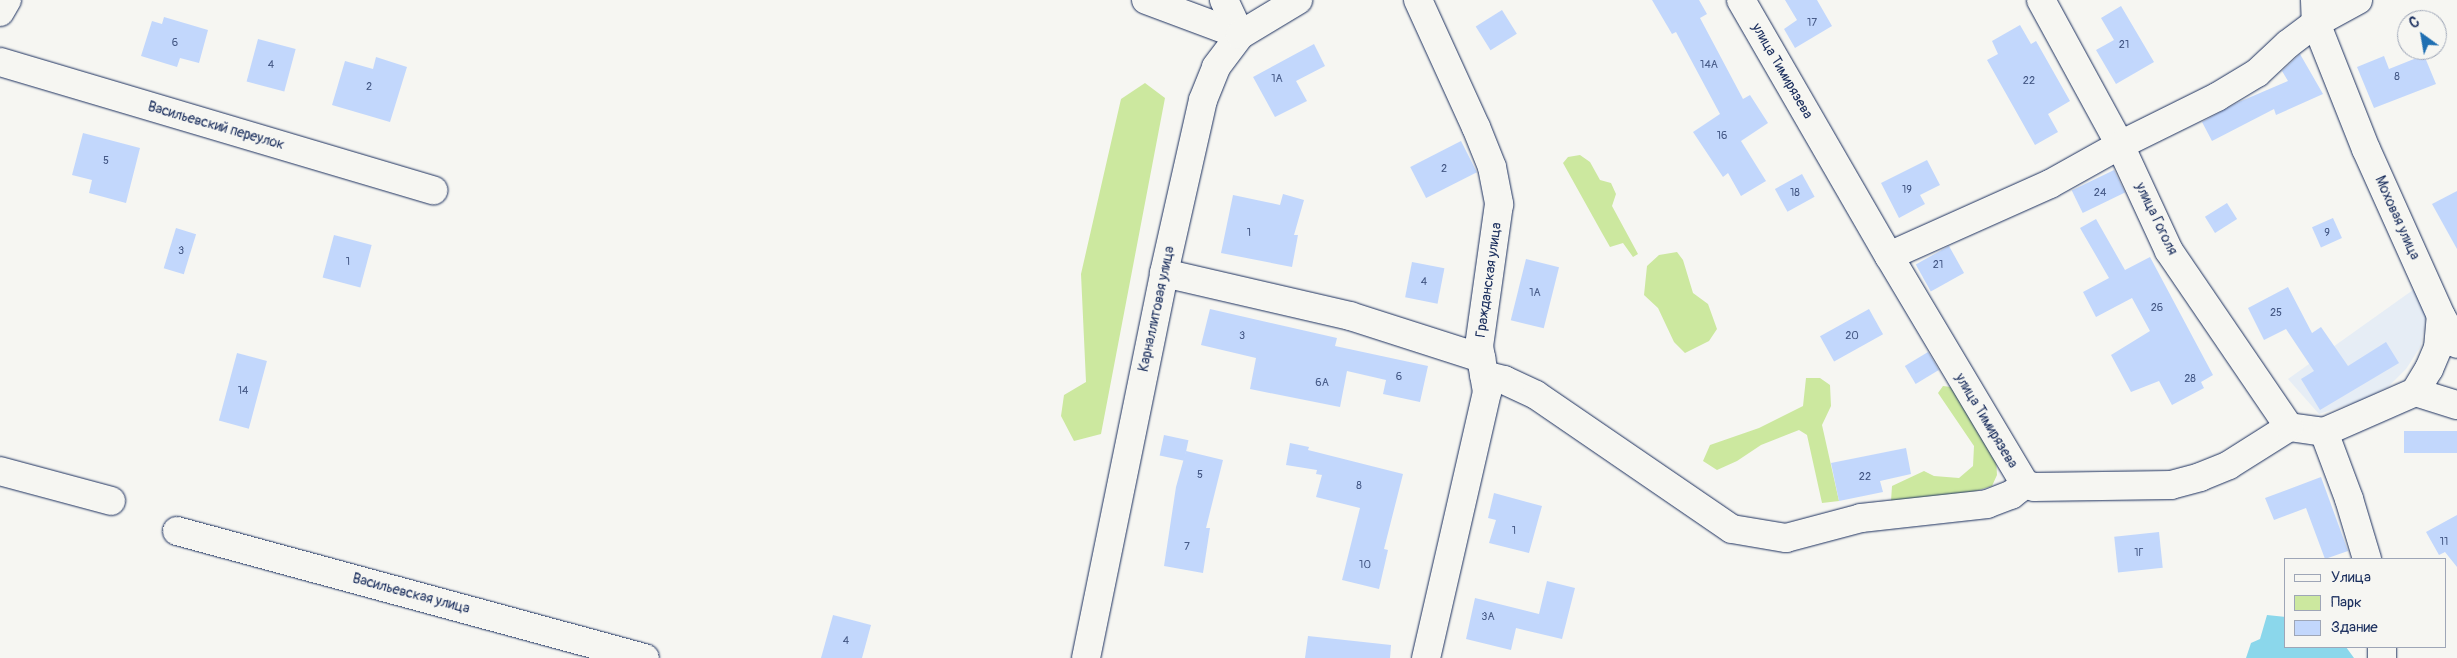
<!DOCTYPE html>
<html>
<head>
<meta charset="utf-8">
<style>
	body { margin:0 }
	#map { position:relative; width:2457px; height:658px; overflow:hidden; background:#f6f6f2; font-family:Pangolin,sans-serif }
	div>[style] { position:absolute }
	.built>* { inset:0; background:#e6edf5 }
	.green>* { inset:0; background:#cce89f }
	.water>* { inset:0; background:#8bd7eb }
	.building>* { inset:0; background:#c2d7fc; transform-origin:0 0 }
	.roads { filter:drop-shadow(0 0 1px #1b2f5e) drop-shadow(0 0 1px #1b2f5e) }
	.minor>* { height:28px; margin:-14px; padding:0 14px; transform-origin:14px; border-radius:14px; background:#f6f6f2 }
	span { translate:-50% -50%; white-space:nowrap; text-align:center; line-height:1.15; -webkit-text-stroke:4px #f6f6f2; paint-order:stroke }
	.number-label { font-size:11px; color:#455986 }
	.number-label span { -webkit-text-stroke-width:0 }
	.street-label { font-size:14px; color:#1b2f5e }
	.legend { position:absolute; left:2284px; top:558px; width:162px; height:90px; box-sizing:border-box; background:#f6f6f2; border:1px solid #9ea6b7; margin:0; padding:6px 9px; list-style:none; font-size:15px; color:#1b2f5e }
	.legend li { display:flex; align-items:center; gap:10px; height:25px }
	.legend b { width:25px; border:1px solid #9ea6b7 }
	.north { position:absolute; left:2397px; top:10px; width:50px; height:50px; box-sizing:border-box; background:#f6f6f2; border:1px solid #9ea6b7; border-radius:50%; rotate:328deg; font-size:14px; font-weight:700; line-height:20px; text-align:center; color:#1b2f5e }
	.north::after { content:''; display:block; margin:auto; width:18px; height:22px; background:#1f6fb2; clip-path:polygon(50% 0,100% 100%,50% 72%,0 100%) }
</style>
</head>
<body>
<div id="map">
	<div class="built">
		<div style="clip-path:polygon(2420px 285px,2427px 310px,2421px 346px,2406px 369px,2388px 387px,2363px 400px,2319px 414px,2288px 379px)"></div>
	</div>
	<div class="green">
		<div style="clip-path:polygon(1145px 83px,1165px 98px,1101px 434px,1074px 441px,1061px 416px,1064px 395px,1086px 382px,1081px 274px,1121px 99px)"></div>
		<div style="clip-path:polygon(1580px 155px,1590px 162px,1600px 180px,1611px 183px,1616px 194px,1612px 206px,1638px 254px,1633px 257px,1623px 243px,1610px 247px,1602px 233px,1563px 163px,1568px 157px)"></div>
		<div style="clip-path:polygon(1677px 252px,1683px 260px,1693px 293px,1708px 304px,1717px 329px,1709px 341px,1685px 353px,1674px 342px,1658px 308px,1644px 295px,1647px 266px,1659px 255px)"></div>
		<div style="clip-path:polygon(1806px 378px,1820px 378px,1830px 385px,1831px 406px,1822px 425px,1839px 501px,1822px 503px,1807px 435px,1799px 430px,1761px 445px,1737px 461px,1717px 470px,1703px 461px,1710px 445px,1759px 428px,1803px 406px)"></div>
		<div style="clip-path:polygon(1943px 386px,1951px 387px,1996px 457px,1997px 475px,1992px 486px,1973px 492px,1891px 501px,1892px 486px,1924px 471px,1934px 476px,1959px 478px,1973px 466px,1974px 446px,1938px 393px)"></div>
	</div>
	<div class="water">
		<div style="clip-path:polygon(2267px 615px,2286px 617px,2286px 647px,2346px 647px,2354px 658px,2246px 658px,2251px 643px,2260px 639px)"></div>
	</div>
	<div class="building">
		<div style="clip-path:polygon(1652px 0,1699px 0,1707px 14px,1700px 18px,1743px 99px,1750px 95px,1768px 123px,1741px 141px,1766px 181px,1741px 196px,1728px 173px,1723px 177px,1693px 132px,1720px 114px,1676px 32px,1672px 34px)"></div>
		<div style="clip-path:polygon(1785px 0,1817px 0,1832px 26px,1795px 48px,1784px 29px,1797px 20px)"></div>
		<div style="clip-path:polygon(2121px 6px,2154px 62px,2116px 84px,2096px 50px,2114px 40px,2101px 18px)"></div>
		<div style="left:1502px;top:10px;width:28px;height:31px;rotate:58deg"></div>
		<div style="clip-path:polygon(164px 17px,208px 30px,199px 63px,180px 58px,177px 67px,141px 56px,152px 21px,162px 24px)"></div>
		<div style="clip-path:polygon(2020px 25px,2031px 44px,2036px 41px,2070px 101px,2048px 114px,2058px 132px,2035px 145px,1987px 60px,1998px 54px,1992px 41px)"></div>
		<div style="left:258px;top:39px;width:39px;height:44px;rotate:15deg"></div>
		<div style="clip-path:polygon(1314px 44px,1325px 66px,1296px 81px,1307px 101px,1275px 117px,1253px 77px)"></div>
		<div style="clip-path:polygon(2300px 54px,2323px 94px,2276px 115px,2274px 109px,2212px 141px,2202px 122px,2239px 102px,2288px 81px,2282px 71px)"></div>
		<div style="clip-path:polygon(2424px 55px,2436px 84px,2374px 108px,2357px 67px,2384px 56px,2389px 69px)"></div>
		<div style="clip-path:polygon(376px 57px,407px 67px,390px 122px,332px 105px,345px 61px,373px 69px)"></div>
		<div style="clip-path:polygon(83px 133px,140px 148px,126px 203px,89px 193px,92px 180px,72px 175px)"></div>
		<div style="left:1461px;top:141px;width:35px;height:57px;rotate:63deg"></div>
		<div style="clip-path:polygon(1927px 160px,1940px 185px,1920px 195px,1925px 204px,1899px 218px,1881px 183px)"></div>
		<div style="left:2114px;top:170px;width:25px;height:47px;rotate:64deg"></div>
		<div style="left:1802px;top:174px;width:26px;height:31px;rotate:61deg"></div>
		<div style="clip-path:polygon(2457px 191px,2457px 249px,2432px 204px)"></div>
		<div style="clip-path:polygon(1283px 194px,1304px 200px,1294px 235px,1298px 235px,1292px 267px,1221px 253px,1233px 195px,1280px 205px)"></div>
		<div style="left:2227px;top:203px;width:19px;height:26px;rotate:58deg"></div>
		<div style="left:2333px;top:218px;width:22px;height:23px;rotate:66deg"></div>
		<div style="clip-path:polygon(2096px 219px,2125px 270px,2150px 257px,2213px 375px,2201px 382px,2204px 388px,2172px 405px,2159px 381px,2131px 392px,2111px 355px,2150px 331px,2132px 298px,2096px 317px,2083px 292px,2109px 278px,2080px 228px)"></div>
		<div style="left:176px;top:228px;width:21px;height:42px;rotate:17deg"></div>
		<div style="left:334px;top:235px;width:39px;height:44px;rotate:15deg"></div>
		<div style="left:1949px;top:246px;width:31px;height:38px;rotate:61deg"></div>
		<div style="left:1526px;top:259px;width:34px;height:63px;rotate:14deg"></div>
		<div style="left:1412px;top:262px;width:33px;height:36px;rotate:11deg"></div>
		<div style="clip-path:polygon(2288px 287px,2312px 333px,2321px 327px,2348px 366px,2386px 342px,2399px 363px,2320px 410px,2301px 379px,2314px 371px,2286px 329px,2264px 340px,2248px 308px)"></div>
		<div style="clip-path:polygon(1210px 309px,1337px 338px,1335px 346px,1428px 366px,1420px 402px,1383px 394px,1386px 380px,1347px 371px,1340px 407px,1250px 389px,1256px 358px,1201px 345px)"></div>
		<div style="left:1869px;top:309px;width:29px;height:56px;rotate:61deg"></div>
		<div style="left:1928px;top:352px;width:21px;height:27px;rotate:59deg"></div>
		<div style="left:237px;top:353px;width:31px;height:70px;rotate:15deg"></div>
		<div style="left:2457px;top:431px;width:22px;height:53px;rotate:90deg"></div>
		<div style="left:1164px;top:435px;width:25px;height:21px;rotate:12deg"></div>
		<div style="clip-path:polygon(1290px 443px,1309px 447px,1308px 450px,1403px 474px,1384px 549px,1388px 550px,1379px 589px,1342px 580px,1360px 508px,1316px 497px,1322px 475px,1316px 474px,1317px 470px,1286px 465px)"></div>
		<div style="clip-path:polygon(1906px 448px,1911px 474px,1880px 481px,1883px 492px,1839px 501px,1831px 463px)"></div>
		<div style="clip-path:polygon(1186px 451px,1223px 460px,1206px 528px,1210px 528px,1203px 573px,1164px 566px,1176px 487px)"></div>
		<div style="clip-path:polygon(2321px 477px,2348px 551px,2325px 559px,2306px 508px,2274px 520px,2265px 498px)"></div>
		<div style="clip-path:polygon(1494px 493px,1542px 506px,1529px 553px,1489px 543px,1496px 520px,1488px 518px)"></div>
		<div style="clip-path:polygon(2457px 515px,2457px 567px,2445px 552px,2439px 555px,2426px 532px)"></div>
		<div style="left:2159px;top:532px;width:36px;height:45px;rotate:84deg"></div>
		<div style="clip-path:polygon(1547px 581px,1575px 588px,1562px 639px,1516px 628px,1511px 650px,1466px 639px,1475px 598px,1539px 614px)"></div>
		<div style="clip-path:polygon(833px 615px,871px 625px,862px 658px,821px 658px)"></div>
		<div style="clip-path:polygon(1308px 636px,1391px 645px,1390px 658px,1305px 658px)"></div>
	</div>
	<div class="roads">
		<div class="minor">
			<div style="left:1146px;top:0;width:100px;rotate:20.4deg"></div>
			<div style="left:1224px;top:0;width:38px;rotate:65deg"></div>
			<div style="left:1418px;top:0;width:140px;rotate:65.5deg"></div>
			<div style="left:1476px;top:127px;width:43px;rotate:68.2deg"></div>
			<div style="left:1492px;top:167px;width:38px;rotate:79deg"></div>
			<div style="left:1499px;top:204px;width:143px;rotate:98deg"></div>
			<div style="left:1479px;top:346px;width:47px;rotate:80.1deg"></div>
			<div style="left:1487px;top:392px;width:273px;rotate:102.9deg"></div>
			<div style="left:1741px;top:0;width:296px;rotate:60deg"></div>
			<div style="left:1889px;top:256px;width:265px;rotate:59.2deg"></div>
			<div style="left:2025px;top:484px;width:9px;rotate:18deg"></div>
			<div style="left:2034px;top:487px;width:137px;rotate:-0.8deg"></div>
			<div style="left:2171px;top:485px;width:30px;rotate:-15deg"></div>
			<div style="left:2200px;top:477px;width:31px;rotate:-22deg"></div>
			<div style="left:2229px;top:465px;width:71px;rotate:-32.3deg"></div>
			<div style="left:2289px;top:427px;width:35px;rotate:8deg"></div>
			<div style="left:2324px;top:432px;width:99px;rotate:-23.7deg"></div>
			<div style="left:2041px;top:0;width:165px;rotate:61.4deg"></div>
			<div style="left:2120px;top:145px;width:117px;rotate:65.2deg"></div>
			<div style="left:2169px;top:251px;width:213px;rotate:55.7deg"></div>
			<div style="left:2315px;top:0;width:23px;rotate:88deg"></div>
			<div style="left:2316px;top:23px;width:136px;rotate:68.4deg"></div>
			<div style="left:2366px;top:149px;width:183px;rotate:65.8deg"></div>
			<div style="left:2441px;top:316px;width:32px;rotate:60deg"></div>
			<div style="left:0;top:12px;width:14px;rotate:-60deg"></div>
			<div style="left:0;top:62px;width:452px;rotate:16.5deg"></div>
			<div style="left:1889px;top:256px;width:176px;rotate:-24.1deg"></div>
			<div style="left:2050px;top:184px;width:80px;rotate:-29.1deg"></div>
			<div style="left:2120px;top:145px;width:108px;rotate:-26.3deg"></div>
			<div style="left:2217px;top:97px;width:47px;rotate:-31deg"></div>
			<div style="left:2257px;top:73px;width:42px;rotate:-43.1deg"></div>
			<div style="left:2288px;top:44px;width:35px;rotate:-37deg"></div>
			<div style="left:2316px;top:23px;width:48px;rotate:-28.7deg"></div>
			<div style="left:1164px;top:273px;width:191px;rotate:13deg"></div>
			<div style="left:1350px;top:316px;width:138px;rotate:17.8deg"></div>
			<div style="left:1484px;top:375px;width:21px;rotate:14deg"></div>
			<div style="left:1504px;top:380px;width:35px;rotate:25deg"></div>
			<div style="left:1536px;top:395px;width:237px;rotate:34.4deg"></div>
			<div style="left:1732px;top:529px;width:55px;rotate:9.5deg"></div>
			<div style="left:1786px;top:538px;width:78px;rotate:-14.9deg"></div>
			<div style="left:1861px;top:518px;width:127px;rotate:-6.3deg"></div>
			<div style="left:1987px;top:504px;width:26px;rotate:-21deg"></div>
			<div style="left:2011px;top:495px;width:18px;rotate:-38deg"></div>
			<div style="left:2415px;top:392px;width:27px;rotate:-59deg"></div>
			<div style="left:2429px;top:369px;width:23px;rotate:-67deg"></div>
			<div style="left:2438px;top:348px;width:32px;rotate:-85deg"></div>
			<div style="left:2415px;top:392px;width:44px;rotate:17.2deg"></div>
			<div style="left:2324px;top:432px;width:72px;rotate:69.5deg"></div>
			<div style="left:2349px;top:499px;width:63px;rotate:73.3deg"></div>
			<div style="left:0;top:471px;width:115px;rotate:15.1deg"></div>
			<div style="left:177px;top:531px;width:485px;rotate:15.2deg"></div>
			<div style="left:2382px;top:647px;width:11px;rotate:90deg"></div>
			<div style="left:1086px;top:658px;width:393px;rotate:-78.5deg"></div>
			<div style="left:1164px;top:273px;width:177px;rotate:-77.3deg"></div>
			<div style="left:1203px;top:100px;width:35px;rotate:-68deg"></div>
			<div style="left:1216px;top:67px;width:40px;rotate:-53deg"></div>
			<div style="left:1240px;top:35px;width:68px;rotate:-31.1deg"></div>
		</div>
	</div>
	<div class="number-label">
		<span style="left:1812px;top:23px">17</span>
		<span style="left:175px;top:43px">6</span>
		<span style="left:2124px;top:45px">21</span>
		<span style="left:271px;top:65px">4</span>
		<span style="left:1709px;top:65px">14А</span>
		<span style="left:2397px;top:77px">8</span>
		<span style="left:1277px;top:79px">1А</span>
		<span style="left:2029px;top:81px">22</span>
		<span style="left:369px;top:87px">2</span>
		<span style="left:1722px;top:136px">16</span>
		<span style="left:106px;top:161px">5</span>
		<span style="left:1444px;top:169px">2</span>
		<span style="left:1907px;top:190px">19</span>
		<span style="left:1795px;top:193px">18</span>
		<span style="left:2100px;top:193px">24</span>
		<span style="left:1249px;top:233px">1</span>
		<span style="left:2327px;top:233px">9</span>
		<span style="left:181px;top:251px">3</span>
		<span style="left:348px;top:262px">1</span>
		<span style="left:1938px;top:265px">21</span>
		<span style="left:1424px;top:282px">4</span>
		<span style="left:1535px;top:293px">1А</span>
		<span style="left:2157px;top:308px">26</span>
		<span style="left:2276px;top:313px">25</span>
		<span style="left:1242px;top:336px">3</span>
		<span style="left:1852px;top:336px">20</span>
		<span style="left:1399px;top:377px">6</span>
		<span style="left:2190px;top:379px">28</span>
		<span style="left:1322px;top:383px">6А</span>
		<span style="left:243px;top:391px">14</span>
		<span style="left:1200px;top:475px">5</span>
		<span style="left:1865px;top:477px">22</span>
		<span style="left:1359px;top:486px">8</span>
		<span style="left:1514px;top:531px">1</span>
		<span style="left:2444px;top:542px">11</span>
		<span style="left:1187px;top:547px">7</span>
		<span style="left:2139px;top:553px">1Г</span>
		<span style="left:1365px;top:565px">10</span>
		<span style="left:1488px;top:617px">3А</span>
		<span style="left:846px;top:641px">4</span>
	</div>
	<div class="street-label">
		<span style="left:1782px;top:71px;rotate:60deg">улица Тимирязева</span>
		<span style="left:216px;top:126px;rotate:16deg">Васильевский переулок</span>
		<span style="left:2397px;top:218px;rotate:66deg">Моховая улица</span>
		<span style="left:2156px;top:219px;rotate:64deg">улица Гоголя</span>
		<span style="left:1489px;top:280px;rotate:-82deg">Гражданская улица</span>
		<span style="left:1157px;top:309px;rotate:-78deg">Карналлитовая улица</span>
		<span style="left:1986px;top:421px;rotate:59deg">улица Тимирязева</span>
		<span style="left:411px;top:594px;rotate:15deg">Васильевская улица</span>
	</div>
	<ul class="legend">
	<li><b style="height:6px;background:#f6f6f2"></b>Улица</li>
	<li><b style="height:14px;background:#cce89f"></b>Парк</li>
	<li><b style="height:14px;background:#c2d7fc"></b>Здание</li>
	</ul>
	<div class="north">С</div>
</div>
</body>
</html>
